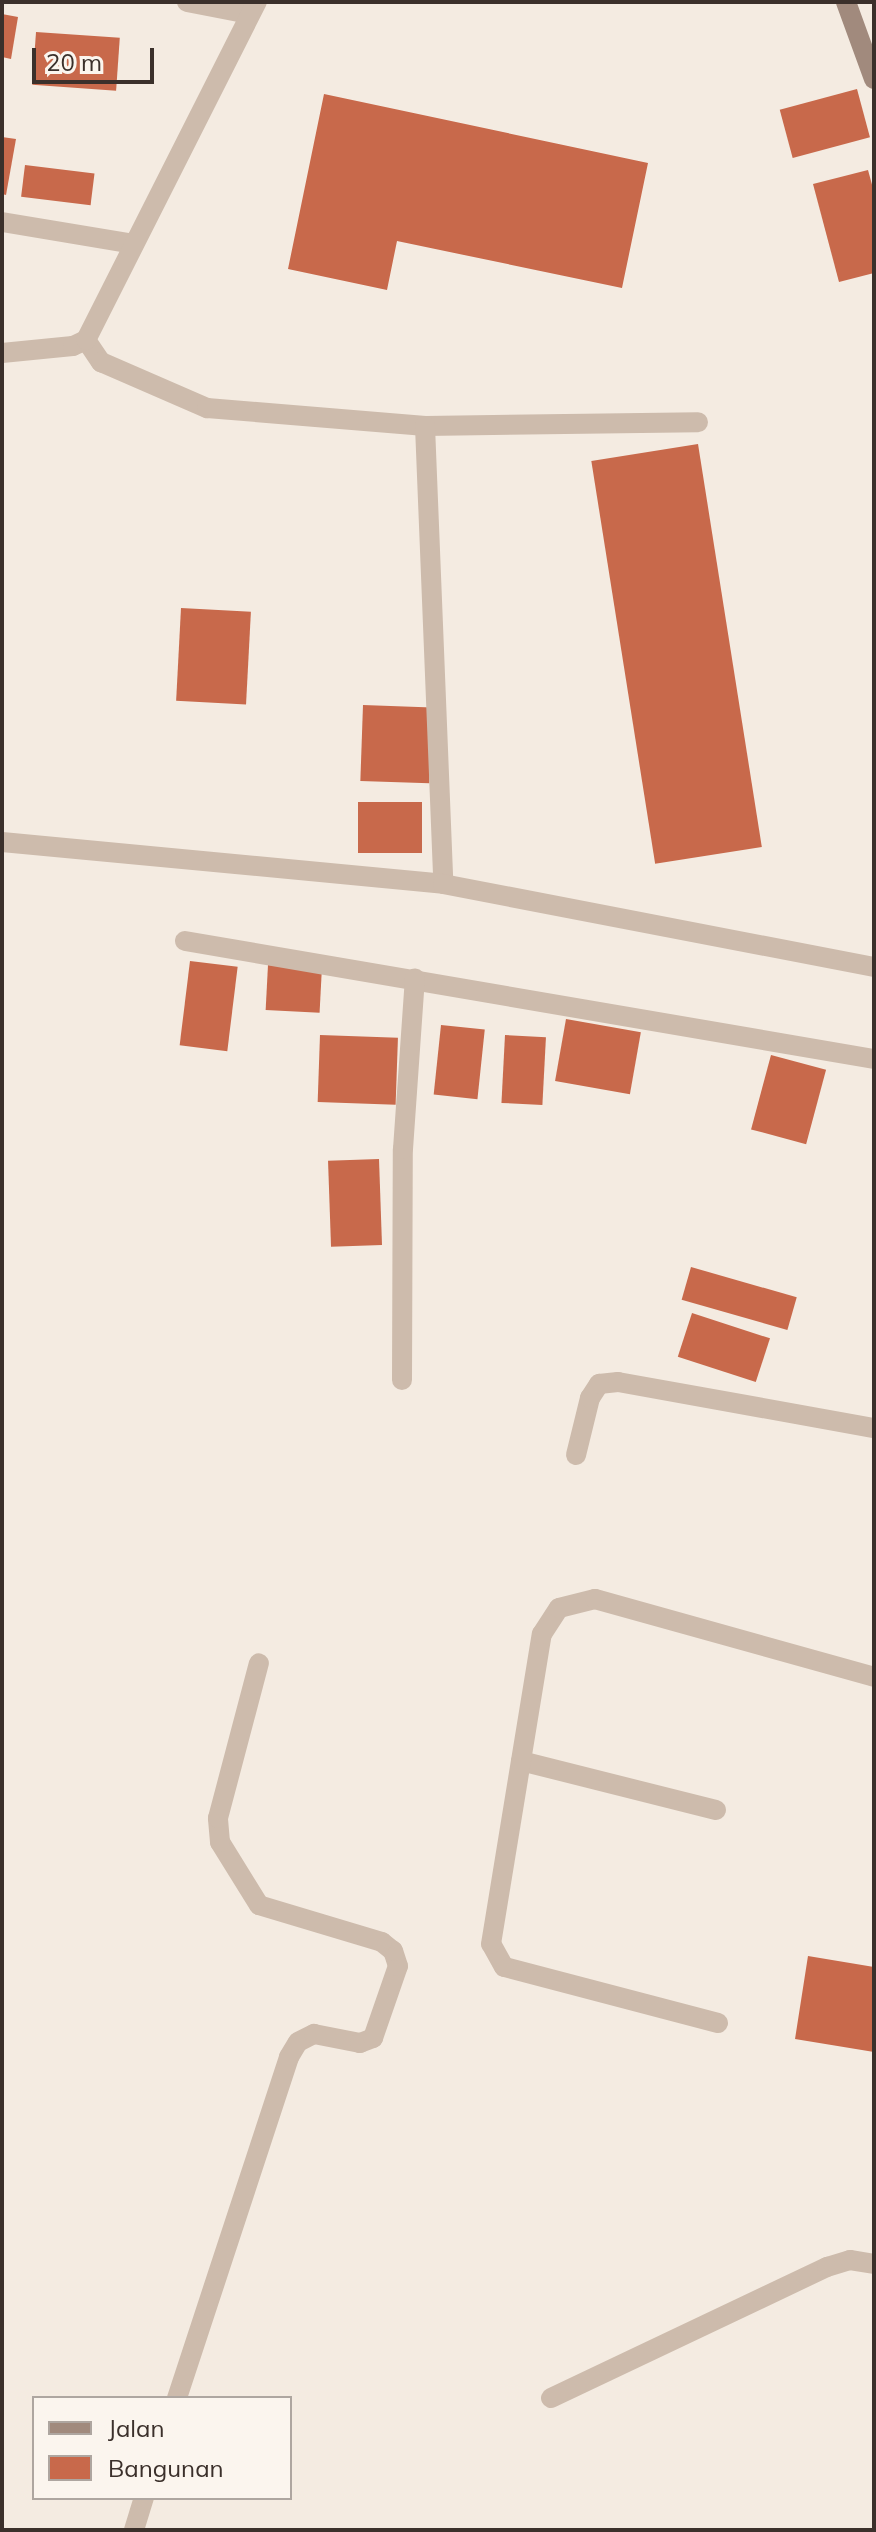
<!DOCTYPE html>
<html>
<head>
<meta charset="utf-8">
<style>
	body { margin:0 }
	#map { position:relative; width:876px; height:2532px; overflow:hidden; background:#f4ebe1; font-family:Mulish,sans-serif }
	div>[style] { position:absolute }
	.building>* { inset:0; background:#c8694b; transform-origin:0 0 }
	.lane>* { height:20px; margin:-10px; padding:0 10px; transform-origin:10px; border-radius:10px; background:#cdbbac }
	.street>* { height:20px; margin:-10px; padding:0 10px; transform-origin:10px; border-radius:10px; background:#cdbbac }
	.secondary>* { height:20px; margin:-10px; padding:0 10px; transform-origin:10px; border-radius:10px; background:#a18a7d }
	span { translate:-50% -50%; white-space:nowrap; text-align:center; line-height:1.15; -webkit-text-stroke:6px #fbf5ee; paint-order:stroke }
	.frame { position:absolute; inset:0; border:4px solid #3b302b; pointer-events:none }
	.legend { position:absolute; left:32px; top:2396px; width:260px; height:104px; box-sizing:border-box; background:#fbf5ee; border:2px solid #aea6a0; margin:0; padding:10px 14px; list-style:none; font-size:24px; color:#3b302b }
	.legend li { display:flex; align-items:center; gap:16px; height:40px }
	.legend b { width:40px; border:2px solid #aea6a0 }
	.scale { position:absolute; left:32px; top:48px; width:122px; height:36px; box-sizing:border-box; border:4px solid #3b302b; border-top:0; padding-left:10px; font-size:24px; line-height:28px; white-space:nowrap; color:#3b302b; -webkit-text-stroke:6px #fbf5ee; paint-order:stroke }
</style>
</head>
<body>
<div id="map">
	<div class="building">
		<div style="clip-path:polygon(2px 14px,18px 17px,11px 59px,2px 57px)"></div>
		<div style="left:36px;top:32px;width:84px;height:53px;rotate:4deg"></div>
		<div style="left:857px;top:89px;width:50px;height:80px;rotate:75deg"></div>
		<div style="clip-path:polygon(324px 94px,648px 163px,622px 288px,397px 241px,387px 290px,288px 269px)"></div>
		<div style="clip-path:polygon(2px 137px,16px 139px,6px 195px,2px 194px)"></div>
		<div style="left:25px;top:165px;width:70px;height:32px;rotate:7deg"></div>
		<div style="clip-path:polygon(868px 170px,874px 192px,874px 273px,839px 282px,813px 184px)"></div>
		<div style="left:698px;top:444px;width:408px;height:108px;rotate:81deg"></div>
		<div style="left:181px;top:608px;width:70px;height:93px;rotate:3deg"></div>
		<div style="left:363px;top:705px;width:69px;height:76px;rotate:2deg"></div>
		<div style="left:358px;top:802px;width:64px;height:51px"></div>
		<div style="left:190px;top:961px;width:48px;height:85px;rotate:7deg"></div>
		<div style="left:268px;top:965px;width:54px;height:45px;rotate:3deg"></div>
		<div style="left:566px;top:1019px;width:76px;height:63px;rotate:10deg"></div>
		<div style="left:441px;top:1025px;width:44px;height:70px;rotate:6deg"></div>
		<div style="left:320px;top:1035px;width:78px;height:67px;rotate:2deg"></div>
		<div style="left:505px;top:1035px;width:41px;height:68px;rotate:3deg"></div>
		<div style="left:771px;top:1055px;width:57px;height:77px;rotate:15deg"></div>
		<div style="left:379px;top:1159px;width:86px;height:51px;rotate:88deg"></div>
		<div style="left:691px;top:1267px;width:110px;height:34px;rotate:16deg"></div>
		<div style="left:692px;top:1313px;width:82px;height:46px;rotate:18deg"></div>
		<div style="clip-path:polygon(808px 1956px,874px 1967px,874px 2052px,795px 2039px)"></div>
	</div>
	<div class="lane">
		<div style="left:521px;top:1761px;width:201px;rotate:14.1deg"></div>
	</div>
	<div class="street">
		<div style="left:187px;top:2px;width:63px;rotate:11deg"></div>
		<div style="left:2px;top:222px;width:133px;rotate:9.5deg"></div>
		<div style="left:86px;top:340px;width:27px;rotate:56deg"></div>
		<div style="left:101px;top:362px;width:116px;rotate:23.5deg"></div>
		<div style="left:207px;top:408px;width:219px;rotate:4.7deg"></div>
		<div style="left:425px;top:426px;width:273px;rotate:-0.8deg"></div>
		<div style="left:2px;top:353px;width:71px;rotate:-5.6deg"></div>
		<div style="left:73px;top:346px;width:14px;rotate:-25deg"></div>
		<div style="left:86px;top:340px;width:379px;rotate:-63.2deg"></div>
		<div style="left:425px;top:426px;width:458px;rotate:87.7deg"></div>
		<div style="left:2px;top:842px;width:443px;rotate:5.4deg"></div>
		<div style="left:443px;top:884px;width:439px;rotate:10.9deg"></div>
		<div style="left:185px;top:941px;width:699px;rotate:9.72deg"></div>
		<div style="left:402px;top:1380px;width:231px;rotate:-89.8deg"></div>
		<div style="left:403px;top:1149px;width:171px;rotate:-86deg"></div>
		<div style="left:576px;top:1455px;width:59px;rotate:-76.2deg"></div>
		<div style="left:590px;top:1398px;width:17px;rotate:-57deg"></div>
		<div style="left:599px;top:1384px;width:19px;rotate:-6deg"></div>
		<div style="left:618px;top:1382px;width:260px;rotate:10.2deg"></div>
		<div style="left:718px;top:2023px;width:221px;rotate:-165.3deg"></div>
		<div style="left:504px;top:1967px;width:26px;rotate:-119deg"></div>
		<div style="left:491px;top:1944px;width:314px;rotate:-80.7deg"></div>
		<div style="left:542px;top:1634px;width:31px;rotate:-57deg"></div>
		<div style="left:559px;top:1608px;width:37px;rotate:-14deg"></div>
		<div style="left:595px;top:1599px;width:290px;rotate:15.6deg"></div>
		<div style="left:177px;top:2398px;width:359px;rotate:-71.8deg"></div>
		<div style="left:289px;top:2057px;width:17px;rotate:-59deg"></div>
		<div style="left:298px;top:2042px;width:18px;rotate:-27deg"></div>
		<div style="left:314px;top:2034px;width:47px;rotate:11.1deg"></div>
		<div style="left:360px;top:2043px;width:14px;rotate:-21deg"></div>
		<div style="left:373px;top:2038px;width:76px;rotate:-70.9deg"></div>
		<div style="left:398px;top:1966px;width:16px;rotate:-108deg"></div>
		<div style="left:393px;top:1951px;width:14px;rotate:-141deg"></div>
		<div style="left:382px;top:1942px;width:128px;rotate:-163.3deg"></div>
		<div style="left:259px;top:1905px;width:74px;rotate:-121.8deg"></div>
		<div style="left:220px;top:1842px;width:24px;rotate:-95deg"></div>
		<div style="left:218px;top:1818px;width:160px;rotate:-75.2deg"></div>
		<div style="left:551px;top:2398px;width:306px;rotate:-25.4deg"></div>
		<div style="left:827px;top:2267px;width:24px;rotate:-17deg"></div>
		<div style="left:850px;top:2260px;width:24px;rotate:9deg"></div>
		<div style="left:134px;top:2530px;width:34px;rotate:-73deg"></div>
	</div>
	<div class="secondary">
		<div style="left:846px;top:2px;width:82px;rotate:70deg"></div>
	</div>
	<div class="frame"></div>
	<ul class="legend">
	<li><b style="height:10px;background:#a18a7d"></b>Jalan</li>
	<li><b style="height:22px;background:#c8694b"></b>Bangunan</li>
	</ul>
	<div class="scale">20 m</div>
</div>
</body>
</html>
